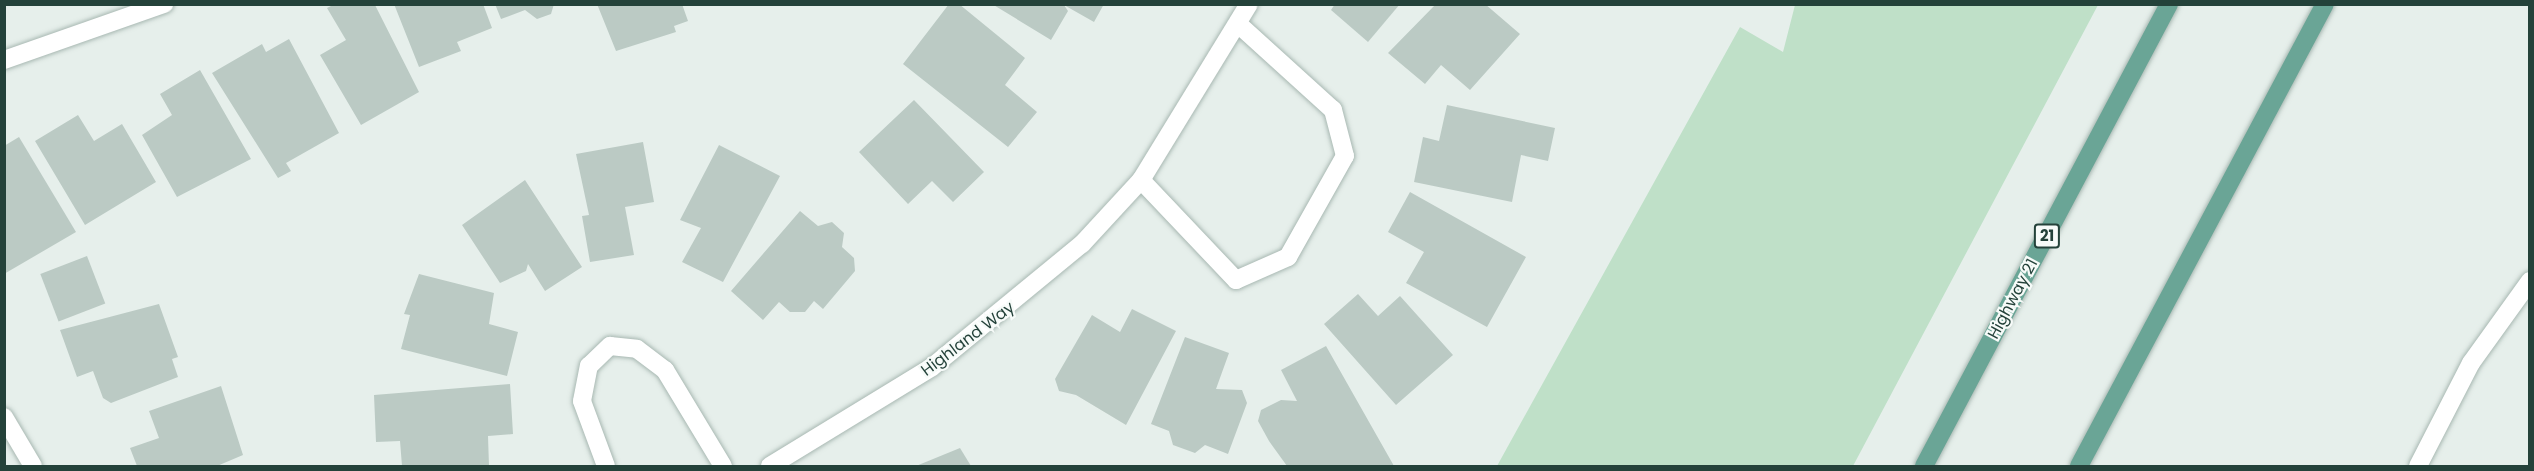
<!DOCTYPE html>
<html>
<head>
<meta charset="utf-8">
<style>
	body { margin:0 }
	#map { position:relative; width:2534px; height:471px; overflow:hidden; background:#e6efeb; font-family:Poppins,sans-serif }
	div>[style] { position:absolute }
	.green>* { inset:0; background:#bfe0c8 }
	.building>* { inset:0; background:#bbcac4; transform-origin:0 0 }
	.roads { filter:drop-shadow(0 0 2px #a8b8b2) drop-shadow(0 0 2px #a8b8b2) }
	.minor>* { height:18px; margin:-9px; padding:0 9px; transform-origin:9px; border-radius:9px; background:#fff }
	.major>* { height:18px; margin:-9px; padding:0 9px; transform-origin:9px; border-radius:9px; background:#6aa596 }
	span { translate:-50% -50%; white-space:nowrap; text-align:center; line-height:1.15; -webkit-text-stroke:4.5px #f7fbf9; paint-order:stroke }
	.shield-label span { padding:2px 4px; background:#f7fbf9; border:2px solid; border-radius:4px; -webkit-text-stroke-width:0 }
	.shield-label { font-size:15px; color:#24423a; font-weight:700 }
	.street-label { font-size:16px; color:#24423a }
	.frame { position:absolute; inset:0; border:6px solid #24423a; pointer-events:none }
</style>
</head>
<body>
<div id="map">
	<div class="green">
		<div style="clip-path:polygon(1795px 5px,2098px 5px,1853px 466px,1497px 466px,1740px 27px,1783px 52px)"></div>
	</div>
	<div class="building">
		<div style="clip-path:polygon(394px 4px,483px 4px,492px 28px,457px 42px,461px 51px,419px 67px)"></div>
		<div style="clip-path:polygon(495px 4px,554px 4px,551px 14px,537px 19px,525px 10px,501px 19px)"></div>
		<div style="clip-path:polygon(597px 4px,682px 4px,688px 21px,674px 26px,676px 32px,616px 51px)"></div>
		<div style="clip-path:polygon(949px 4px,959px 4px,1025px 58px,1005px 85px,1037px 112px,1008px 147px,903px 64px)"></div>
		<div style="clip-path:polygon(992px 4px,1104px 4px,1094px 22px,1064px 5px,1068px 11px,1051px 40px)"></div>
		<div style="clip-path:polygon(1335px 4px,1400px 4px,1368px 42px,1331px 10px)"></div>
		<div style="clip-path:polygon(1436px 4px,1485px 4px,1520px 34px,1470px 90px,1441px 65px,1425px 84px,1388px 53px)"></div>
		<div style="clip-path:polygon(333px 5px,375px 5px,419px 92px,361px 125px,320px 55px,346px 40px,327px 8px)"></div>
		<div style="clip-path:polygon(289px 39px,339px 133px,286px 163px,291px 171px,278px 178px,212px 73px,262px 44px,266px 52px)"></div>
		<div style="clip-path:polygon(200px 70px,251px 159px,177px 197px,142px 135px,172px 115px,160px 94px)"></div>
		<div style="clip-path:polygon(914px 100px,984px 172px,953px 202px,932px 181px,908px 204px,859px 152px)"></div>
		<div style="clip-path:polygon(1447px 105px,1555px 128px,1548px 161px,1521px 155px,1512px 202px,1414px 182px,1423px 137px,1439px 141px)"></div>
		<div style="clip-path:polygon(78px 115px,94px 141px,122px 124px,156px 182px,85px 225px,35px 141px)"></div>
		<div style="clip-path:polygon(19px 137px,76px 232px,4px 274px,4px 146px)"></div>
		<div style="clip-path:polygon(643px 142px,654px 202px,625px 207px,634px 255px,590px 262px,582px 216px,589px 215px,576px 154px)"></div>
		<div style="clip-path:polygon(719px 145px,780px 176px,723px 282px,682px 262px,701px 228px,680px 220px)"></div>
		<div style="clip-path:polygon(525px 180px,582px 267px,545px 291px,528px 264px,526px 271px,500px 283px,462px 225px)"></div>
		<div style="clip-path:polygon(1410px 192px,1526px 257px,1487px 327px,1406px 283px,1424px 252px,1388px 232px)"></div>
		<div style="clip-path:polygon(800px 211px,818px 226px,832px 222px,844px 233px,842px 247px,854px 258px,855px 271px,823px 309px,814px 301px,805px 312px,790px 312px,779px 302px,763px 320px,731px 291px)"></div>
		<div style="left:87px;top:256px;width:51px;height:50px;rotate:69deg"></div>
		<div style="clip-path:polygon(419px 274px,494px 293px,489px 324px,518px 332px,507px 376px,401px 349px,410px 315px,404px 314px)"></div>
		<div style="clip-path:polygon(1358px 294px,1378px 316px,1400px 296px,1453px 355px,1396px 405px,1324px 324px)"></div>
		<div style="clip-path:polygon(159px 304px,178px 357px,172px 359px,178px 377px,111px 403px,103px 398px,93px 371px,77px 377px,60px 330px)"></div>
		<div style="clip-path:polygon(1132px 309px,1176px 331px,1126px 425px,1076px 395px,1059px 391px,1055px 379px,1092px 315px,1120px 332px)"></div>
		<div style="clip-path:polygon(1185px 337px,1229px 353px,1216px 389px,1242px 390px,1247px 403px,1228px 454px,1205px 445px,1195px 453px,1173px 445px,1169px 431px,1151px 424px)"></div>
		<div style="clip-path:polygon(1326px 346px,1394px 466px,1287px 466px,1269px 441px,1258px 421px,1261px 410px,1281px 400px,1297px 401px,1281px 370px)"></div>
		<div style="clip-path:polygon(510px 384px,513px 434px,488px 436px,489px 466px,402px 466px,400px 441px,376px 442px,374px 395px)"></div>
		<div style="clip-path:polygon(221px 386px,243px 455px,217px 466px,137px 466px,130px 448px,159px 438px,149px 411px)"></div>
		<div style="clip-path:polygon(960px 448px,971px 466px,916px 466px)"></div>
	</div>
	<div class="roads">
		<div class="minor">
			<div style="left:4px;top:60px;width:170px;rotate:-19.3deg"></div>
			<div style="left:1141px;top:180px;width:138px;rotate:46.5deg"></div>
			<div style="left:1236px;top:280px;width:57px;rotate:-23.9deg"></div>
			<div style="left:1288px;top:257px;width:116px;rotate:-60.6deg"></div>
			<div style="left:1345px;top:156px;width:48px;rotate:-104.6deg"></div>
			<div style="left:1333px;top:110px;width:128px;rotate:-137.8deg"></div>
			<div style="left:4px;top:417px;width:57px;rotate:59.4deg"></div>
			<div style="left:606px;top:466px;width:69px;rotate:-110.3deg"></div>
			<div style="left:582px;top:401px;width:36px;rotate:-79deg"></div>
			<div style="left:589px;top:366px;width:29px;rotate:-44deg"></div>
			<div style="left:610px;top:346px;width:27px;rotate:6deg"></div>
			<div style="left:637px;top:349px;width:35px;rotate:37deg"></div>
			<div style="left:665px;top:370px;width:112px;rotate:58.9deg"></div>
			<div style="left:770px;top:466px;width:190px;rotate:-31.4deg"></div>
			<div style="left:932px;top:367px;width:194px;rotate:-39.4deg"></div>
			<div style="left:1082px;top:244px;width:87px;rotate:-47.3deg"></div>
			<div style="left:1141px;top:180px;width:206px;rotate:-58.5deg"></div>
			<div style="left:2418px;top:466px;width:116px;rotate:-62.8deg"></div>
			<div style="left:2471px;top:363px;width:101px;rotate:-54.3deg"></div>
		</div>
		<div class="major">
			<div style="left:1924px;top:466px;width:523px;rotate:-62.06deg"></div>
			<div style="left:2079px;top:466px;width:523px;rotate:-61.97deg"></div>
		</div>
	</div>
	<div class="shield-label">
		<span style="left:2047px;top:236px">21</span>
	</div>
	<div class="street-label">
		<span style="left:2013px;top:299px;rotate:-62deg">Highway 21</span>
		<span style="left:968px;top:339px;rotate:-37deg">Highland Way</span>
	</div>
	<div class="frame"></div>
</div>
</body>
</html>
